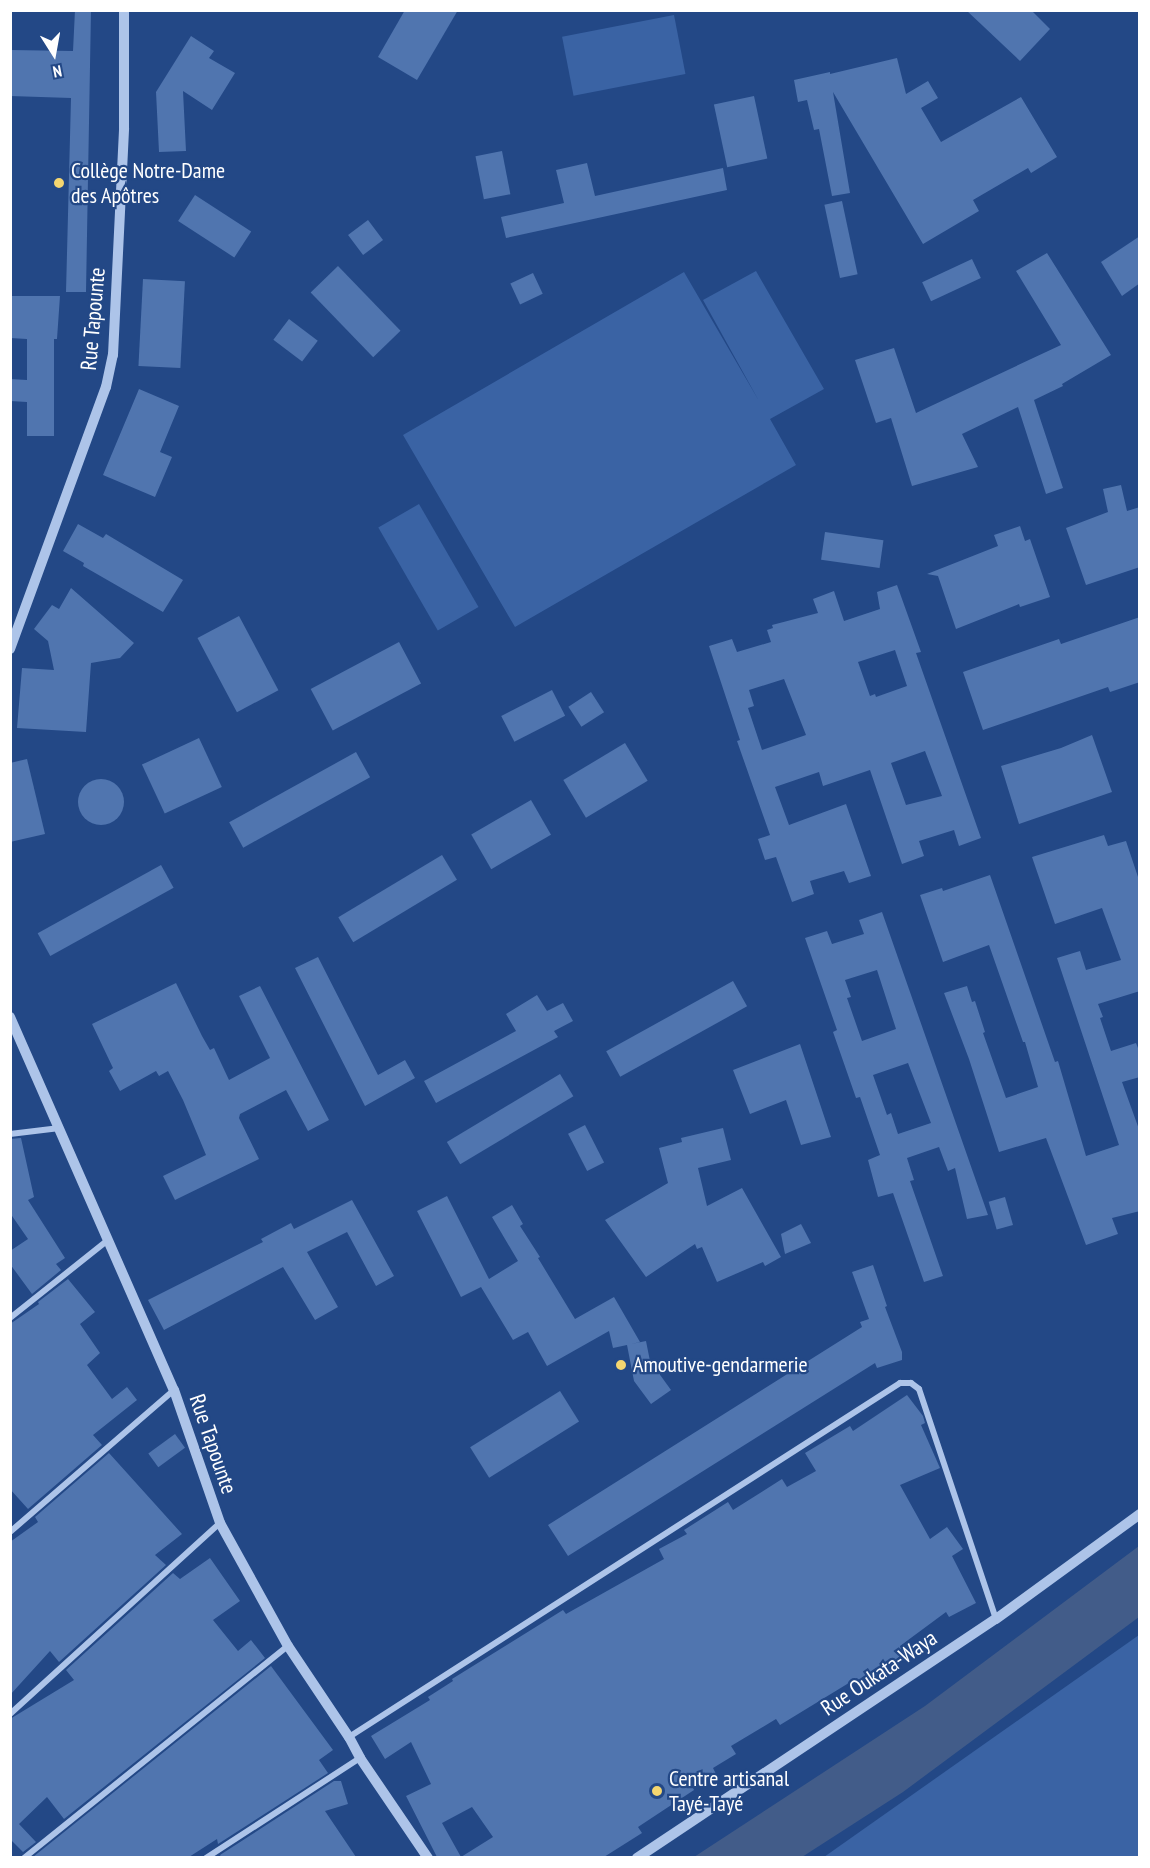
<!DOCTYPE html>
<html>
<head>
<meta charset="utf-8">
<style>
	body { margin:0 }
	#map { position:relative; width:1150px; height:1868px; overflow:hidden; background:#234886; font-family:"PT Sans Narrow",sans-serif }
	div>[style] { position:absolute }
	.green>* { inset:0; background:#3a63a4; transform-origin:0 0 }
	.water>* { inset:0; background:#425c89 }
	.building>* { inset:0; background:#5075af; transform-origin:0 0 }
	.round { border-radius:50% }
	.minor>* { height:6px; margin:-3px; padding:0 3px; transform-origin:3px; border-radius:3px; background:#adc4e9 }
	.tertiary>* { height:10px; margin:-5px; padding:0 5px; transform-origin:5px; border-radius:5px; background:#adc4e9 }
	.dots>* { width:16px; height:16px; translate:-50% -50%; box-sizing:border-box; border:3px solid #234886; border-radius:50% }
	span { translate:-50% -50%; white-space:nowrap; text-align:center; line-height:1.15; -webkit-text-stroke:4.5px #234886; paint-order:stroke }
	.poi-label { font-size:22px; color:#fff }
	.left { translate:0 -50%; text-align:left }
	.street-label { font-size:22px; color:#fff }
	.frame { position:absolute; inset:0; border:12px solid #fff; pointer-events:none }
	.north { position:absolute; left:24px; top:24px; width:60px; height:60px; -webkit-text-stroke:4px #234886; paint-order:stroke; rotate:169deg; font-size:16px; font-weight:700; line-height:24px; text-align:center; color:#fff }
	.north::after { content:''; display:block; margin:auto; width:21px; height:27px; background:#fff; clip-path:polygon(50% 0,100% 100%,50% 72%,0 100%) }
</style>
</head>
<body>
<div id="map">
	<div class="green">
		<div style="left:674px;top:15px;width:60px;height:114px;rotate:79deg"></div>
		<div style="clip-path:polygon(756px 271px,824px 389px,770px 419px,796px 465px,515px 627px,403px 435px,684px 272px,759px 401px,703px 300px)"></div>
		<div style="left:419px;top:504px;width:119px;height:47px;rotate:60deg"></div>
		<div style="clip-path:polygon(1139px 1635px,1139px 1857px,824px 1857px)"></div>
	</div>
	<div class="water">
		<div style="clip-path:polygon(1139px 1546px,1139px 1617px,903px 1792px,802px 1857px,694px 1857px,925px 1706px)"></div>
	</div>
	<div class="building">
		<div style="clip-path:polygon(75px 10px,91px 10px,86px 292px,66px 292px,71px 98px,10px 96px,10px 50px,73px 51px)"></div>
		<div style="clip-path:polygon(405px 10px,458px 10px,417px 80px,378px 57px)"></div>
		<div style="clip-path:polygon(966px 10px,1031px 10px,1050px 29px,1020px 61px)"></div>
		<div style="clip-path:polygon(191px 36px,214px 51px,209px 58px,235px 73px,212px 110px,183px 91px,186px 151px,159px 152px,156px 92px)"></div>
		<div style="clip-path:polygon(897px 58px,906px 94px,928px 81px,938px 98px,921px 108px,941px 142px,1021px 97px,1057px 157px,1031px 173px,1028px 168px,973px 200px,979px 211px,923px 244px,833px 92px,850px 193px,832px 196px,819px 129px,814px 130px,807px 100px,798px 102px,794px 80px,830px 72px,830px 74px)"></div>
		<div style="left:754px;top:96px;width:64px;height:41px;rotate:78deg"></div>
		<div style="left:502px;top:151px;width:44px;height:27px;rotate:79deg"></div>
		<div style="clip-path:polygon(587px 163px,595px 196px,723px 168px,727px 190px,506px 238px,501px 217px,564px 203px,556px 170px)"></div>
		<div style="left:195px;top:195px;width:67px;height:31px;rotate:33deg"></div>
		<div style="left:842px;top:201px;width:75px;height:18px;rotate:78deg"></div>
		<div style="left:368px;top:220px;width:25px;height:25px;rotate:53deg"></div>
		<div style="clip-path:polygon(1140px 236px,1140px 283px,1122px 296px,1101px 262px)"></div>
		<div style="clip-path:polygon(1047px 253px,1111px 355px,1062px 384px,1063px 386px,1034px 400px,1063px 488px,1046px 494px,1018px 407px,962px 434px,978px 467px,912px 486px,891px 418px,876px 423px,855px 360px,894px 348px,916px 413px,1061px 345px,1016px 271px)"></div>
		<div style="left:972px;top:259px;width:21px;height:55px;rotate:65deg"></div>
		<div style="left:338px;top:266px;width:90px;height:38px;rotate:46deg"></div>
		<div style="left:533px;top:273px;width:23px;height:25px;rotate:65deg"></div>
		<div style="left:143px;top:279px;width:42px;height:87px;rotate:3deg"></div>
		<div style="clip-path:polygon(10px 296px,60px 296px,57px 339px,54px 339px,54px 436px,27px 436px,27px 402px,10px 401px,10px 379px,27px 380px,27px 339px,10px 338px)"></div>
		<div style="left:289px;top:319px;width:36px;height:26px;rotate:37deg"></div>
		<div style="clip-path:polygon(139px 389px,179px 406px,160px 452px,172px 457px,155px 497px,103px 475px)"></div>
		<div style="clip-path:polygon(1121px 485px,1127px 511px,1140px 507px,1140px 567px,1086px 585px,1066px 528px,1108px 512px,1103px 489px)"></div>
		<div style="clip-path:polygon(78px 524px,103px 538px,106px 534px,183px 580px,163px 612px,83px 566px,84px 563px,63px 551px)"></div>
		<div style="clip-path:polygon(1020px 526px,1025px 541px,1030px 539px,1050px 597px,1020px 607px,1019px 604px,956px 629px,938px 576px,927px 574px,998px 546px,994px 535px)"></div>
		<div style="left:825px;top:532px;width:59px;height:28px;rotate:8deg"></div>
		<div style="clip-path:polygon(evenodd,897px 585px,921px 652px,916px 653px,981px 838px,959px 846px,954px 830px,919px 841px,924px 856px,902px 864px,870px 770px,823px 786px,819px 772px,775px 787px,789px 825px,846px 804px,871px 876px,849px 883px,844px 871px,810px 881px,814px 894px,792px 902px,776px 857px,765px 860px,758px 839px,770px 835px,737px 741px,740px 740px,709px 646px,732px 639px,737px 652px,771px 642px,767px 630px,773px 628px,772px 625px,818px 613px,813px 599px,834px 591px,844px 621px,880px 609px,877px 592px,897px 585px,895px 650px,907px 686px,876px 697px,875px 694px,870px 696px,858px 662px,895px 650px,897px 585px,784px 679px,806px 735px,762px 750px,748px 708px,754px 706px,749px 690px,784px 679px,897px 585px,925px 751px,942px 796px,906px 805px,891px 763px,925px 751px)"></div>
		<div style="clip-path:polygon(71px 588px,134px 643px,120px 658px,91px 663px,86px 732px,17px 728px,22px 668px,54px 670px,48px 641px,34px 629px,52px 605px,59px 609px)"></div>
		<div style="left:239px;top:616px;width:84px;height:47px;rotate:62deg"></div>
		<div style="clip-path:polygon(1140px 617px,1140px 682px,1110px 692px,1108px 687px,983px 730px,963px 672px,1059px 639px,1061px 644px)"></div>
		<div style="left:399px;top:642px;width:47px;height:100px;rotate:62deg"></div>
		<div style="left:552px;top:690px;width:29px;height:57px;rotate:63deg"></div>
		<div style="left:591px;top:692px;width:24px;height:27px;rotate:57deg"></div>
		<div style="clip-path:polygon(1092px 735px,1112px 792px,1019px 824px,1001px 766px,1061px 748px)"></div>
		<div style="left:199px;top:738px;width:54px;height:63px;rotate:65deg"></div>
		<div style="left:625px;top:743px;width:44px;height:72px;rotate:59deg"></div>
		<div style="left:356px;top:752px;width:29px;height:145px;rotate:61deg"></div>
		<div style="clip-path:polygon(27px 759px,45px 834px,10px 842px,10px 763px)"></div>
		<div class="round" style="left:78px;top:779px;width:46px;height:46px"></div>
		<div style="left:531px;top:800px;width:40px;height:69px;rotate:60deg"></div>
		<div style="clip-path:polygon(1104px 835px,1108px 846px,1126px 841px,1140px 883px,1140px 991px,1098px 1004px,1103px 1017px,1100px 1018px,1111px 1051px,1136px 1043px,1140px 1053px,1140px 1077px,1122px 1082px,1140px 1132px,1140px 1211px,1112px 1218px,1118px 1234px,1086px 1245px,1046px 1138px,999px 1152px,969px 1059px,944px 993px,967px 986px,972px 1002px,975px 1001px,985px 1032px,983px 1033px,1006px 1098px,1038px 1087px,1025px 1042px,1023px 1042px,989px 945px,943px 962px,920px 895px,942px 888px,943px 891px,990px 875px,1055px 1062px,1058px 1061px,1086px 1156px,1119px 1145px,1057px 958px,1080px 951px,1086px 970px,1121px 960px,1102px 908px,1055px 924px,1032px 857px)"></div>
		<div style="left:442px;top:855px;width:29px;height:121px;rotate:59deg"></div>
		<div style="left:161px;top:865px;width:26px;height:141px;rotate:61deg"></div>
		<div style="clip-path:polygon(evenodd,882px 912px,988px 1215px,967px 1219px,955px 1168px,948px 1171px,939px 1147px,907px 1158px,914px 1180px,910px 1181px,943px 1276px,924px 1282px,893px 1193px,878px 1197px,868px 1160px,880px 1155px,860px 1097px,856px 1098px,833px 1032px,837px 1030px,805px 938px,827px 931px,832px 944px,864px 934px,859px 920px,882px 912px,877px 970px,896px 1029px,862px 1041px,847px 998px,851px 997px,845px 980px,877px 970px,882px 912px,908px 1063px,931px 1123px,898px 1134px,891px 1113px,887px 1115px,873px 1075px,908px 1063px)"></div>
		<div style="clip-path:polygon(318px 957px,378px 1075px,405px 1060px,415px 1078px,365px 1106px,295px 968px)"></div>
		<div style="left:733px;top:981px;width:29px;height:145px;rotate:61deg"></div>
		<div style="clip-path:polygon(176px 983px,202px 1036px,210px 1050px,214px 1048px,229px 1080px,270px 1058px,239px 996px,260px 986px,329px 1120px,308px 1131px,286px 1090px,240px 1114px,239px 1118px,259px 1159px,175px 1200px,163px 1176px,206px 1155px,183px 1100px,168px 1071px,159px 1076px,156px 1071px,120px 1091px,109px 1071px,113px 1068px,92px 1024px)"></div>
		<div style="clip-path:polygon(537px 995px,547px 1011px,563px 1003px,573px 1021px,554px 1031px,558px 1037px,436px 1103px,424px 1081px,516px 1031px,506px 1014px)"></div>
		<div style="clip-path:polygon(800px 1044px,831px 1137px,801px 1145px,786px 1100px,750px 1114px,733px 1070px)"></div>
		<div style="left:560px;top:1074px;width:26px;height:132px;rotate:59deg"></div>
		<div style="left:585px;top:1125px;width:42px;height:19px;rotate:63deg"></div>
		<div style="clip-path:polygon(723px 1128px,731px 1160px,698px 1168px,707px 1206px,742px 1188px,781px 1257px,765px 1266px,763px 1262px,717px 1282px,702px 1247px,697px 1249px,695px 1244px,646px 1277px,605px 1220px,668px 1183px,659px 1148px,682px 1142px,681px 1138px)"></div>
		<div style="clip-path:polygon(21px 1138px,34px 1197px,28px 1200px,65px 1258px,56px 1264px,61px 1270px,32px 1294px,10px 1264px,10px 1251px,28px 1239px,10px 1213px,10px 1139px)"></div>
		<div style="clip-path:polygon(447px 1196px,489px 1279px,518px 1261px,492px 1217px,512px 1205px,523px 1224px,520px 1226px,540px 1257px,538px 1258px,575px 1319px,614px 1297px,640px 1342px,631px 1344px,646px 1341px,650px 1361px,671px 1390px,651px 1404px,634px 1381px,627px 1345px,613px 1348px,609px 1331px,547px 1366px,528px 1332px,513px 1340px,481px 1287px,461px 1297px,417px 1211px)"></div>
		<div style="left:1005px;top:1197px;width:29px;height:17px;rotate:74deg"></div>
		<div style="clip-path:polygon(352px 1200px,394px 1276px,376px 1286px,347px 1232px,307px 1252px,338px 1307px,315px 1320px,283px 1267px,164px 1330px,148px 1300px,263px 1242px,261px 1239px,291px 1223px,294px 1229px)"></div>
		<div style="clip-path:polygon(801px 1224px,811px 1243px,785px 1254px,781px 1234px)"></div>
		<div style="clip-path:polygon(873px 1265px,887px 1306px,885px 1307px,902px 1352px,902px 1360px,877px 1368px,875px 1363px,568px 1556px,548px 1525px,862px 1327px,860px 1322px,869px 1319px,852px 1272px)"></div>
		<div style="clip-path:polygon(68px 1279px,95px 1312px,80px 1324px,100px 1353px,87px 1365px,112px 1399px,127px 1387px,137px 1400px,93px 1435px,102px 1445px,28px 1509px,10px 1489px,10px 1324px,39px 1304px,38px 1302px)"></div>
		<div style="left:560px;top:1391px;width:36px;height:106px;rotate:58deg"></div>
		<div style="clip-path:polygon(evenodd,907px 1395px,923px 1416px,925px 1423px,921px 1425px,940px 1468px,900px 1485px,930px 1539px,947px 1527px,963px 1549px,952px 1556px,976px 1603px,949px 1617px,946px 1612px,900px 1646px,905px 1652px,863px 1686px,857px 1678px,780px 1725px,776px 1719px,731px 1746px,736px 1754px,713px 1768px,716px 1774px,692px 1786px,694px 1790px,638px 1827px,642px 1833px,604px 1857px,437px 1857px,406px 1796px,431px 1784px,411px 1742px,385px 1759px,371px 1736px,430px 1700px,428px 1697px,453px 1681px,452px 1679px,563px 1610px,566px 1614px,664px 1559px,659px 1549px,687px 1534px,684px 1530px,728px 1502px,733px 1510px,782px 1479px,787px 1487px,816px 1471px,805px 1453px,850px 1426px,853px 1431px,907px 1395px,472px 1807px,493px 1837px,461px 1857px,442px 1823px,472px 1807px)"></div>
		<div style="left:175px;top:1434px;width:17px;height:33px;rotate:54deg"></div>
		<div style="clip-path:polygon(109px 1453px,182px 1534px,155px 1555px,166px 1565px,59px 1662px,50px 1651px,10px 1695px,10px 1542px,38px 1522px,35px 1517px)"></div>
		<div style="clip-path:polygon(210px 1558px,240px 1601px,213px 1620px,238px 1651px,251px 1640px,265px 1658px,64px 1819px,47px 1797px,19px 1824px,36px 1842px,23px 1852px,10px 1839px,10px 1719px,74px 1680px,66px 1670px,173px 1573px,180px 1579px)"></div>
		<div style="clip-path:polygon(271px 1666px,333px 1750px,319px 1760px,328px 1773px,218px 1844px,217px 1839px,189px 1857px,33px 1857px)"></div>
		<div style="clip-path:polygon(334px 1781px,341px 1781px,348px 1804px,325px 1811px,356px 1857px,221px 1857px,220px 1855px)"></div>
	</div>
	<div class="minor">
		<div style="left:10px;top:1134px;width:50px;rotate:-6.8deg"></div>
		<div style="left:10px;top:1318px;width:125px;rotate:-38.5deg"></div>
		<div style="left:10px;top:1532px;width:217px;rotate:-40.9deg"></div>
		<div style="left:10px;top:1714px;width:284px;rotate:-42.3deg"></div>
		<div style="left:349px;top:1737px;width:655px;rotate:-32.72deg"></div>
		<div style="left:900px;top:1383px;width:11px"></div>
		<div style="left:911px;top:1383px;width:10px;rotate:37deg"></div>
		<div style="left:919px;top:1389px;width:243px;rotate:71.5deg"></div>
		<div style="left:24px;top:1858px;width:339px;rotate:-38.8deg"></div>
		<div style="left:206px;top:1858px;width:184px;rotate:-33deg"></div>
	</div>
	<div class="tertiary">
		<div style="left:10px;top:649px;width:279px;rotate:-69.9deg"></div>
		<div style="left:106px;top:387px;width:33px;rotate:-78deg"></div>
		<div style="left:113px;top:355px;width:227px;rotate:-87.2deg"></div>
		<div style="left:124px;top:128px;width:118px;rotate:-90deg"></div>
		<div style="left:10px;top:1017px;width:407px;rotate:66.3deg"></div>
		<div style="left:174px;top:1390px;width:141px;rotate:70.9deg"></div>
		<div style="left:220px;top:1523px;width:141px;rotate:61.1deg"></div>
		<div style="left:288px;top:1646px;width:110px;rotate:56.2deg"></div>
		<div style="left:349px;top:1737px;width:24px;rotate:62deg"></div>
		<div style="left:360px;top:1758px;width:121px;rotate:55.8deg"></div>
		<div style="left:637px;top:1858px;width:431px;rotate:-33.7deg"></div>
		<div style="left:996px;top:1619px;width:178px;rotate:-36.1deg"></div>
	</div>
	<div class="dots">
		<div style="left:59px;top:183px;background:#f4d670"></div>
		<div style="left:621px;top:1365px;background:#f4d670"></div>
		<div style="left:657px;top:1791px;background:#f4d670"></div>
	</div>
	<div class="poi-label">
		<span class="left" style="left:71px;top:183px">Collège Notre-Dame<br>des Apôtres</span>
		<span class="left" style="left:633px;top:1365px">Amoutive-gendarmerie</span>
		<span class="left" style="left:669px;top:1791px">Centre artisanal<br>Tayé-Tayé</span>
	</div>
	<div class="street-label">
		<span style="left:93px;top:319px;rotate:-85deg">Rue Tapounte</span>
		<span style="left:213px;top:1444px;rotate:71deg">Rue Tapounte</span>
		<span style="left:879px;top:1673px;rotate:-34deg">Rue Oukata-Waya</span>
	</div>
	<div class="frame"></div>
	<div class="north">N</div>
</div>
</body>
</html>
